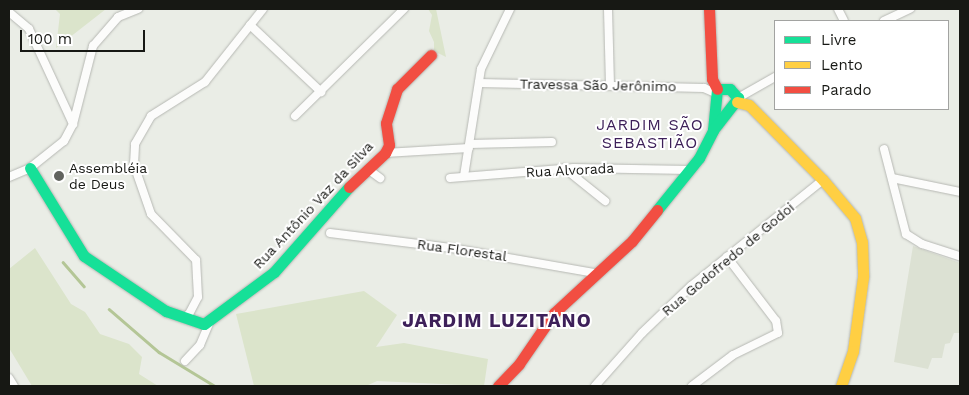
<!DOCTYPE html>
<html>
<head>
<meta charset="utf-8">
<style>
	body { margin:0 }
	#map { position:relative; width:969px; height:395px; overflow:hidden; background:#eaede6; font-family:"Work Sans",sans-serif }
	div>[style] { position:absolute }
	.built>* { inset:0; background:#dce1d3 }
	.green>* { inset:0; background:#dbe4cb }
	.stream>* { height:2.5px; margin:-1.25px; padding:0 1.25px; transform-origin:1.25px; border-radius:1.25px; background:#b4c696 }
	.roads { filter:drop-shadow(0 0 1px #b6b8b3) drop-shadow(0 0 1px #b6b8b3) }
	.street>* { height:8px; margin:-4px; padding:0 4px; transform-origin:4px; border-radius:4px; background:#fcfcfb }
	.fast>* { height:11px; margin:-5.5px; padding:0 5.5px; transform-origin:5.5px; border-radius:5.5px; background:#16e098 }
	.slow>* { height:11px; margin:-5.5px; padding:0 5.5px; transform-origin:5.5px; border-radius:5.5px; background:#ffcf43 }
	.jam>* { height:11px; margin:-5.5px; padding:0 5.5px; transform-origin:5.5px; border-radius:5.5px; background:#f24e42 }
	.dots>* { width:14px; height:14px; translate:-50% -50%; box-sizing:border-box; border:2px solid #fff; border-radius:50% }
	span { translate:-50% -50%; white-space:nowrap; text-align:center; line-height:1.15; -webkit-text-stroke:4px #fff; paint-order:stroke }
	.street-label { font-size:14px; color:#171814 }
	.poi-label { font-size:14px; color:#171814 }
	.left { translate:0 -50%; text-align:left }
	.quarter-label { font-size:16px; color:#3d2059; letter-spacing:1px }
	.district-label { font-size:19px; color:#3d2059; font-weight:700; letter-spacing:1px }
	.frame { position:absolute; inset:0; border:10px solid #171814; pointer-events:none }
	.legend { position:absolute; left:774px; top:20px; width:175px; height:90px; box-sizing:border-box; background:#fff; border:1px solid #a2a3a1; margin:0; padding:6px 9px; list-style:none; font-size:15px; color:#171814 }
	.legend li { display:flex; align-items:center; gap:10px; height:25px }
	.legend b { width:25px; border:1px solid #a2a3a1 }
	.scale { position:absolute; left:20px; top:30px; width:125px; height:22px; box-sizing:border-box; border:2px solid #171814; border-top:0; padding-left:6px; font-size:15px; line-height:18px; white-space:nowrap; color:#171814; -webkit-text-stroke:4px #fff; paint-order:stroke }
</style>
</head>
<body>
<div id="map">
	<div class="built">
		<div style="clip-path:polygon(913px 246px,960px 263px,960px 333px,954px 333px,950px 343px,945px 344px,942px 358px,932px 358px,928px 369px,894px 362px)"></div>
	</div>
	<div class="green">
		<div style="clip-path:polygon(55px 9px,106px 9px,56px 48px,60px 14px)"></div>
		<div style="clip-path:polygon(428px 9px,436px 9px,446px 57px,434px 51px,434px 42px,429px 31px,432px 15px)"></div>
		<div style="clip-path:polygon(35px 248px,71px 304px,85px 312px,100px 334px,129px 344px,142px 357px,139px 374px,158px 386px,32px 386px,9px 348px,9px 269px)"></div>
		<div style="clip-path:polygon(364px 291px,397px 315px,376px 347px,404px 343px,488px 359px,484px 386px,377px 381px,366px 386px,254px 386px,236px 314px)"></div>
	</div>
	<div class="stream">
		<div style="left:63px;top:262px;width:32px;rotate:49deg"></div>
		<div style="left:109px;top:309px;width:66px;rotate:40.7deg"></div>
		<div style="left:159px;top:352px;width:66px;rotate:31.3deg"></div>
	</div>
	<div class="roads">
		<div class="street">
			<div style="left:608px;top:9px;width:76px;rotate:88.5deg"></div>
			<div style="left:838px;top:9px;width:13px;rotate:63deg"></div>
			<div style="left:9px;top:12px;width:26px;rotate:40deg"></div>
			<div style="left:29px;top:29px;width:105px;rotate:65.1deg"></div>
			<div style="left:884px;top:21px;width:29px;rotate:-25deg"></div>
			<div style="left:250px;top:25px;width:98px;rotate:43.3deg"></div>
			<div style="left:479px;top:83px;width:225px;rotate:1.3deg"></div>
			<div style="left:704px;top:88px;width:12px;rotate:24deg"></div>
			<div style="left:738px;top:98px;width:43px;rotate:-29.6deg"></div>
			<div style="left:295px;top:116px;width:153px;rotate:-44.5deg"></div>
			<div style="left:470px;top:144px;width:82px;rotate:-1.4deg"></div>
			<div style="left:884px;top:149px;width:88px;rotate:75.5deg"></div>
			<div style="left:906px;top:234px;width:19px;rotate:32deg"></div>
			<div style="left:922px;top:244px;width:40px;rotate:18deg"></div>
			<div style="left:385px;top:153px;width:84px;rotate:-3.4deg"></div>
			<div style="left:564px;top:168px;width:53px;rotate:38.8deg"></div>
			<div style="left:369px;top:170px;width:14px;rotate:36deg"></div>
			<div style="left:464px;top:176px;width:108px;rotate:-81deg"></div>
			<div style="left:481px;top:69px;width:67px;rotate:-64.2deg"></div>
			<div style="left:9px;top:177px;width:23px;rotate:-23deg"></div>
			<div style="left:30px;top:168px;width:43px;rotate:-38.5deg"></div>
			<div style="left:64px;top:141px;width:19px;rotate:-62deg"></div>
			<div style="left:73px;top:124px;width:81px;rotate:-75.6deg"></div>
			<div style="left:93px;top:46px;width:38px;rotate:-49deg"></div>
			<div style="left:118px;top:17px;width:22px;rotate:-22deg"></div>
			<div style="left:450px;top:178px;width:124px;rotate:-4.6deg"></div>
			<div style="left:574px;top:168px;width:116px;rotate:1deg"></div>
			<div style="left:892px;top:178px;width:69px;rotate:11.6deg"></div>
			<div style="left:330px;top:233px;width:122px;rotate:7.1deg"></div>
			<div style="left:451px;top:248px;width:145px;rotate:9.9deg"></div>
			<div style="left:183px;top:318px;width:7px;rotate:-34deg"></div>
			<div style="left:189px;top:314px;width:19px;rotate:-62deg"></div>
			<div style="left:198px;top:297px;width:37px;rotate:-93deg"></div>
			<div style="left:196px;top:260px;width:64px;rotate:-134.4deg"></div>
			<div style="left:151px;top:214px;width:52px;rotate:-109.1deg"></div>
			<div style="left:134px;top:165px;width:21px;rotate:-87deg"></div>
			<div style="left:135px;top:144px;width:32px;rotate:-60deg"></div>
			<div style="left:151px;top:116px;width:64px;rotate:-32.2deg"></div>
			<div style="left:205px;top:82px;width:93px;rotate:-51.5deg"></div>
			<div style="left:185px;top:361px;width:22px;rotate:-47deg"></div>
			<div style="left:200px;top:345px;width:25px;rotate:-67deg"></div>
			<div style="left:9px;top:378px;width:9px;rotate:58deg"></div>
			<div style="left:595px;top:386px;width:71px;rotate:-48.4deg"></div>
			<div style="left:642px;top:333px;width:68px;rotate:-43.8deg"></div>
			<div style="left:691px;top:286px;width:169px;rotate:-38.8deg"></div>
			<div style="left:692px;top:386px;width:51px;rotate:-37.1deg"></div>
			<div style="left:733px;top:355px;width:50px;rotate:-26.1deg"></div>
			<div style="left:778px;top:333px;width:12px;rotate:-99deg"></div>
			<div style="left:776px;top:321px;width:81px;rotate:-127.4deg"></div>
		</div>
		<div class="fast">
			<div style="left:713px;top:130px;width:41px;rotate:-84.4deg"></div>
			<div style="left:30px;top:168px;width:103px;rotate:58.5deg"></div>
			<div style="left:84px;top:256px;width:99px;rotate:33.9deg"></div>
			<div style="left:166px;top:311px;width:40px;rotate:18.9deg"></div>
			<div style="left:204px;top:324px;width:87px;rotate:-36.6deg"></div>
			<div style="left:274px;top:272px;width:113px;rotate:-48.6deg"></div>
			<div style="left:657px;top:210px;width:67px;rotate:-51.1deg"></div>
			<div style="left:699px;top:158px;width:31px;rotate:-63deg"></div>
			<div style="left:713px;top:130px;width:41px;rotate:-52deg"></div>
			<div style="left:738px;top:98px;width:12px;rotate:-132deg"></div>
			<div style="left:730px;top:89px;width:13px;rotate:180deg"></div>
		</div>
		<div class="slow">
			<div style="left:737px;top:102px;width:12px;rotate:14deg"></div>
			<div style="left:749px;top:105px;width:105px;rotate:45.4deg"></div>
			<div style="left:823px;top:180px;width:50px;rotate:49.9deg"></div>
			<div style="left:855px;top:218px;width:25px;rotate:74deg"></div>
			<div style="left:862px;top:242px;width:35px;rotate:88deg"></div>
			<div style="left:863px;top:277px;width:75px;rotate:97.7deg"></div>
			<div style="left:853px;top:351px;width:37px;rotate:109deg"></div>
		</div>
		<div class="jam">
			<div style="left:709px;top:9px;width:70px;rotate:87.5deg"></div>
			<div style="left:712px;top:79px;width:11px;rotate:63deg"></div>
			<div style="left:349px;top:187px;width:50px;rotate:-43.4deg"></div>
			<div style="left:385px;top:153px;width:9px;rotate:-63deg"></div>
			<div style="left:389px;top:145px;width:22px;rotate:-98deg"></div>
			<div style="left:386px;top:123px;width:36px;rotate:-72deg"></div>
			<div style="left:397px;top:89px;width:48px;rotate:-45deg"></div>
			<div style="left:498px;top:386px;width:30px;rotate:-46deg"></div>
			<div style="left:519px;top:364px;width:62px;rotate:-55.5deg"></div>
			<div style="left:554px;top:313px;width:106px;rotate:-42.7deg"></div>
			<div style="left:632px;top:241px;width:40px;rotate:-51deg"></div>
		</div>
	</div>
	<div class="dots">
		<div style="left:59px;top:176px;background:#61635e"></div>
	</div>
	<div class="street-label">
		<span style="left:598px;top:85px;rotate:1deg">Travessa São Jerônimo</span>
		<span style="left:570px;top:170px;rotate:-3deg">Rua Alvorada</span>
		<span style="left:313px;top:205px;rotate:-47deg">Rua Antônio Vaz da Silva</span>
		<span style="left:462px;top:250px;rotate:8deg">Rua Florestal</span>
		<span style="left:728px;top:259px;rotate:-40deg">Rua Godofredo de Godoi</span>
	</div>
	<div class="poi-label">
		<span class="left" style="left:69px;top:176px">Assembléia<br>de Deus</span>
	</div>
	<div class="quarter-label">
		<span style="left:650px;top:134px">JARDIM SÃO<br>SEBASTIÃO</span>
	</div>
	<div class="district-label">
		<span style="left:497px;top:321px">JARDIM LUZITANO</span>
	</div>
	<div class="frame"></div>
	<ul class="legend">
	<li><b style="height:6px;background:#16e098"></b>Livre</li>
	<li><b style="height:6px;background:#ffcf43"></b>Lento</li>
	<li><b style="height:6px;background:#f24e42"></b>Parado</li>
	</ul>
	<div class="scale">100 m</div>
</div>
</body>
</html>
